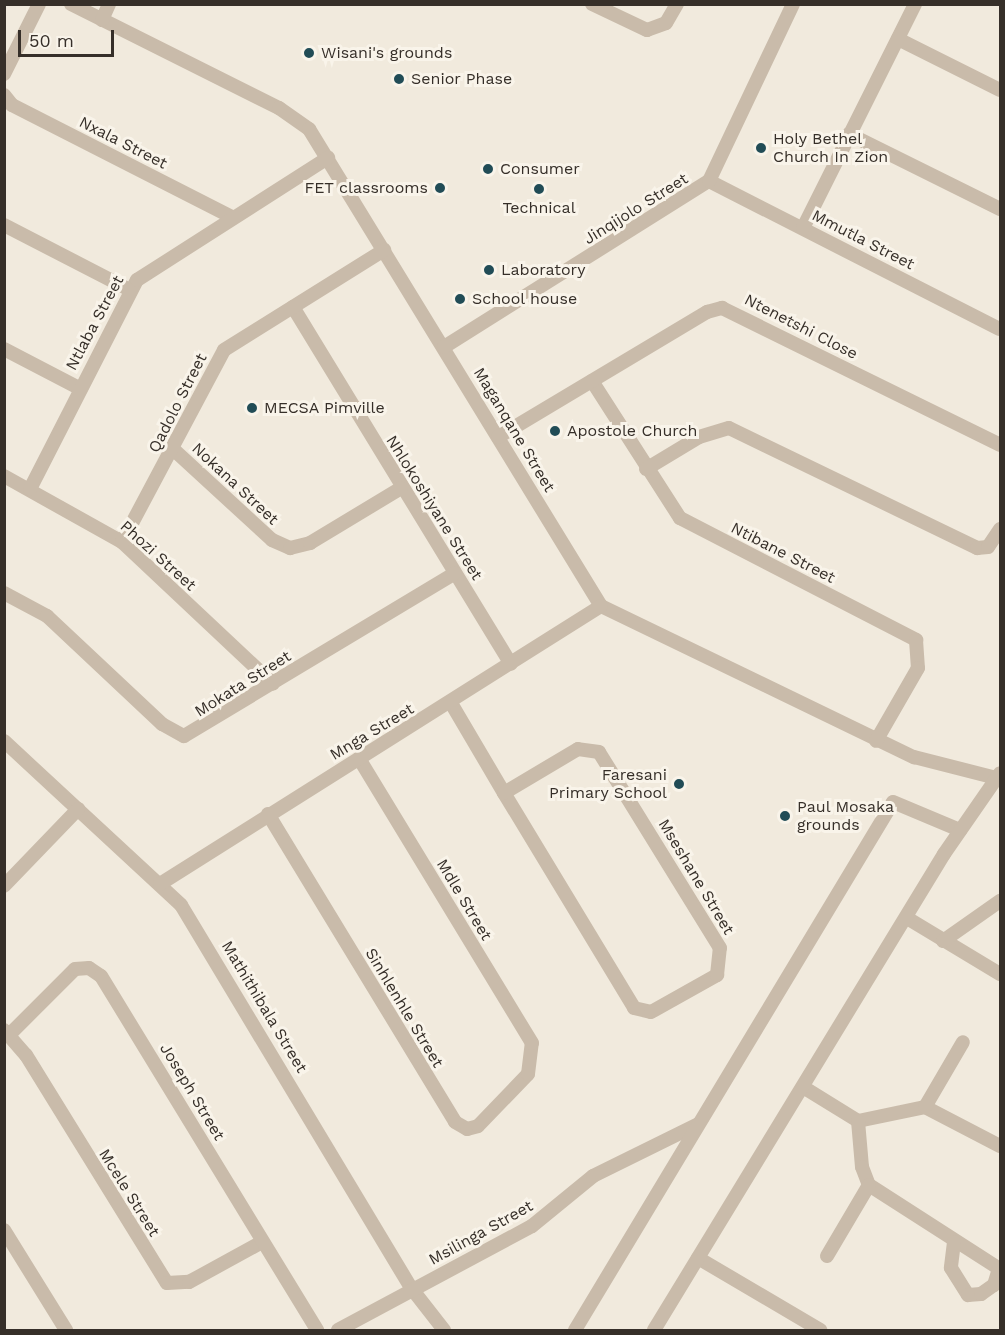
<!DOCTYPE html>
<html>
<head>
<meta charset="utf-8">
<style>
	body { margin:0 }
	#map { position:relative; width:1005px; height:1335px; overflow:hidden; background:#f1eadd; font-family:"Work Sans",sans-serif }
	div>[style] { position:absolute }
	.street>* { height:14px; margin:-7px; padding:0 7px; transform-origin:7px; border-radius:7px; background:#c9bbaa }
	.dots>* { width:16px; height:16px; translate:-50% -50%; box-sizing:border-box; border:3px solid #f9f4ea; border-radius:50% }
	span { translate:-50% -50%; white-space:nowrap; text-align:center; line-height:1.15; -webkit-text-stroke:6px #f9f4ea; paint-order:stroke }
	.poi-label { font-size:16px; color:#362f29 }
	.left { translate:0 -50%; text-align:left }
	.right { translate:-100% -50%; text-align:right }
	.street-label { font-size:16px; color:#362f29 }
	.frame { position:absolute; inset:0; border:6px solid #362f29; pointer-events:none }
	.scale { position:absolute; left:18px; top:30px; width:96px; height:27px; box-sizing:border-box; border:3px solid #362f29; border-top:0; padding-left:8px; font-size:18px; line-height:21px; white-space:nowrap; color:#362f29; -webkit-text-stroke:4px #f9f4ea; paint-order:stroke }
</style>
</head>
<body>
<div id="map">
	<div class="street">
		<div style="left:71px;top:4px;width:233px;rotate:26.6deg"></div>
		<div style="left:279px;top:108px;width:37px;rotate:35deg"></div>
		<div style="left:309px;top:129px;width:559px;rotate:58.53deg"></div>
		<div style="left:601px;top:606px;width:348px;rotate:25.8deg"></div>
		<div style="left:914px;top:757px;width:89px;rotate:14.3deg"></div>
		<div style="left:592px;top:4px;width:61px;rotate:25.3deg"></div>
		<div style="left:647px;top:30px;width:20px;rotate:-20deg"></div>
		<div style="left:666px;top:23px;width:22px;rotate:-60deg"></div>
		<div style="left:102px;top:20px;width:17px;rotate:-66deg"></div>
		<div style="left:898px;top:39px;width:114px;rotate:26.6deg"></div>
		<div style="left:4px;top:74px;width:78px;rotate:-63.4deg"></div>
		<div style="left:4px;top:95px;width:13px;rotate:51deg"></div>
		<div style="left:12px;top:105px;width:245px;rotate:27deg"></div>
		<div style="left:849px;top:134px;width:169px;rotate:26.4deg"></div>
		<div style="left:709px;top:181px;width:326px;rotate:27deg"></div>
		<div style="left:4px;top:225px;width:142px;rotate:27.3deg"></div>
		<div style="left:803px;top:228px;width:250px;rotate:-63.4deg"></div>
		<div style="left:293px;top:307px;width:418px;rotate:58.6deg"></div>
		<div style="left:444px;top:347px;width:313px;rotate:-32.1deg"></div>
		<div style="left:709px;top:181px;width:196px;rotate:-64.6deg"></div>
		<div style="left:4px;top:349px;width:85px;rotate:27.5deg"></div>
		<div style="left:592px;top:381px;width:163px;rotate:57.3deg"></div>
		<div style="left:680px;top:518px;width:266px;rotate:27.3deg"></div>
		<div style="left:916px;top:640px;width:28px;rotate:86deg"></div>
		<div style="left:918px;top:668px;width:84px;rotate:119.9deg"></div>
		<div style="left:498px;top:437px;width:244px;rotate:-30.9deg"></div>
		<div style="left:707px;top:312px;width:16px;rotate:-15deg"></div>
		<div style="left:722px;top:308px;width:310px;rotate:26.2deg"></div>
		<div style="left:173px;top:449px;width:134px;rotate:42.6deg"></div>
		<div style="left:272px;top:540px;width:20px;rotate:24deg"></div>
		<div style="left:290px;top:548px;width:21px;rotate:-14deg"></div>
		<div style="left:310px;top:543px;width:106px;rotate:-31.1deg"></div>
		<div style="left:646px;top:469px;width:62px;rotate:-31.1deg"></div>
		<div style="left:699px;top:437px;width:31px;rotate:-17deg"></div>
		<div style="left:729px;top:428px;width:276px;rotate:25.8deg"></div>
		<div style="left:977px;top:548px;width:11px;rotate:-5deg"></div>
		<div style="left:988px;top:547px;width:22px;rotate:-56deg"></div>
		<div style="left:4px;top:476px;width:135px;rotate:29.2deg"></div>
		<div style="left:122px;top:542px;width:207px;rotate:43.2deg"></div>
		<div style="left:30px;top:489px;width:235px;rotate:-62.9deg"></div>
		<div style="left:137px;top:280px;width:227px;rotate:-32.6deg"></div>
		<div style="left:122px;top:542px;width:217px;rotate:-62deg"></div>
		<div style="left:224px;top:350px;width:189px;rotate:-32deg"></div>
		<div style="left:4px;top:593px;width:49px;rotate:28.1deg"></div>
		<div style="left:47px;top:616px;width:158px;rotate:43.2deg"></div>
		<div style="left:162px;top:724px;width:25px;rotate:29deg"></div>
		<div style="left:184px;top:736px;width:316px;rotate:-31deg"></div>
		<div style="left:451px;top:703px;width:104px;rotate:59.5deg"></div>
		<div style="left:504px;top:793px;width:251px;rotate:58.8deg"></div>
		<div style="left:634px;top:1008px;width:17px;rotate:13deg"></div>
		<div style="left:651px;top:1012px;width:76px;rotate:-29.3deg"></div>
		<div style="left:717px;top:975px;width:27px;rotate:-84deg"></div>
		<div style="left:720px;top:948px;width:230px;rotate:-121.7deg"></div>
		<div style="left:599px;top:752px;width:21px;rotate:-172deg"></div>
		<div style="left:578px;top:749px;width:86px;rotate:149.3deg"></div>
		<div style="left:4px;top:741px;width:241px;rotate:42.8deg"></div>
		<div style="left:181px;top:905px;width:448px;rotate:59deg"></div>
		<div style="left:412px;top:1289px;width:52px;rotate:52deg"></div>
		<div style="left:268px;top:814px;width:360px;rotate:58.7deg"></div>
		<div style="left:455px;top:1122px;width:14px;rotate:30deg"></div>
		<div style="left:467px;top:1129px;width:11px;rotate:-15deg"></div>
		<div style="left:478px;top:1126px;width:72px;rotate:-46.1deg"></div>
		<div style="left:528px;top:1074px;width:31px;rotate:-83deg"></div>
		<div style="left:532px;top:1043px;width:333px;rotate:-121.3deg"></div>
		<div style="left:160px;top:884px;width:521px;rotate:-32.23deg"></div>
		<div style="left:4px;top:886px;width:107px;rotate:-46.1deg"></div>
		<div style="left:907px;top:918px;width:109px;rotate:31.1deg"></div>
		<div style="left:943px;top:941px;width:70px;rotate:-35.1deg"></div>
		<div style="left:4px;top:1030px;width:33px;rotate:49deg"></div>
		<div style="left:26px;top:1055px;width:268px;rotate:58.3deg"></div>
		<div style="left:167px;top:1283px;width:22px;rotate:-3deg"></div>
		<div style="left:189px;top:1282px;width:83px;rotate:-28.7deg"></div>
		<div style="left:9px;top:1035px;width:93px;rotate:-45deg"></div>
		<div style="left:75px;top:969px;width:14px;rotate:-4deg"></div>
		<div style="left:89px;top:968px;width:14px;rotate:34deg"></div>
		<div style="left:101px;top:976px;width:415px;rotate:58.6deg"></div>
		<div style="left:803px;top:1087px;width:65px;rotate:31.7deg"></div>
		<div style="left:858px;top:1121px;width:68px;rotate:-11.8deg"></div>
		<div style="left:925px;top:1107px;width:85px;rotate:27.5deg"></div>
		<div style="left:925px;top:1107px;width:75px;rotate:-59.7deg"></div>
		<div style="left:858px;top:1121px;width:46px;rotate:85deg"></div>
		<div style="left:862px;top:1167px;width:19px;rotate:69deg"></div>
		<div style="left:869px;top:1185px;width:156px;rotate:32.7deg"></div>
		<div style="left:4px;top:1230px;width:118px;rotate:58.2deg"></div>
		<div style="left:954px;top:1242px;width:26px;rotate:97deg"></div>
		<div style="left:951px;top:1268px;width:32px;rotate:58deg"></div>
		<div style="left:968px;top:1295px;width:13px;rotate:-4deg"></div>
		<div style="left:981px;top:1294px;width:16px;rotate:-35deg"></div>
		<div style="left:994px;top:1285px;width:17px;rotate:-73deg"></div>
		<div style="left:827px;top:1256px;width:82px;rotate:-59.4deg"></div>
		<div style="left:698px;top:1258px;width:142px;rotate:30.5deg"></div>
		<div style="left:338px;top:1330px;width:220px;rotate:-28.2deg"></div>
		<div style="left:532px;top:1226px;width:79px;rotate:-39.3deg"></div>
		<div style="left:593px;top:1176px;width:117px;rotate:-26.3deg"></div>
		<div style="left:575px;top:1330px;width:616px;rotate:-58.94deg"></div>
		<div style="left:893px;top:802px;width:73px;rotate:22.7deg"></div>
		<div style="left:654px;top:1330px;width:557px;rotate:-58.65deg"></div>
		<div style="left:944px;top:854px;width:98px;rotate:-55.3deg"></div>
	</div>
	<div class="dots">
		<div style="left:309px;top:53px;background:#214c56"></div>
		<div style="left:399px;top:79px;background:#214c56"></div>
		<div style="left:761px;top:148px;background:#214c56"></div>
		<div style="left:488px;top:169px;background:#214c56"></div>
		<div style="left:440px;top:188px;background:#214c56"></div>
		<div style="left:539px;top:189px;background:#214c56"></div>
		<div style="left:489px;top:270px;background:#214c56"></div>
		<div style="left:460px;top:299px;background:#214c56"></div>
		<div style="left:252px;top:408px;background:#214c56"></div>
		<div style="left:555px;top:431px;background:#214c56"></div>
		<div style="left:679px;top:784px;background:#214c56"></div>
		<div style="left:785px;top:816px;background:#214c56"></div>
	</div>
	<div class="poi-label">
		<span class="left" style="left:321px;top:53px">Wisani's grounds</span>
		<span class="left" style="left:411px;top:79px">Senior Phase</span>
		<span class="left" style="left:773px;top:148px">Holy Bethel<br>Church In Zion</span>
		<span class="left" style="left:500px;top:169px">Consumer</span>
		<span class="right" style="left:428px;top:188px">FET classrooms</span>
		<span style="left:539px;top:208px">Technical</span>
		<span class="left" style="left:501px;top:270px">Laboratory</span>
		<span class="left" style="left:472px;top:299px">School house</span>
		<span class="left" style="left:264px;top:408px">MECSA Pimville</span>
		<span class="left" style="left:567px;top:431px">Apostole Church</span>
		<span class="right" style="left:667px;top:784px">Faresani<br>Primary School</span>
		<span class="left" style="left:797px;top:816px">Paul Mosaka<br>grounds</span>
	</div>
	<div class="street-label">
		<span style="left:123px;top:143px;rotate:27deg">Nxala Street</span>
		<span style="left:636px;top:209px;rotate:-32deg">Jinqijolo Street</span>
		<span style="left:863px;top:240px;rotate:27deg">Mmutla Street</span>
		<span style="left:95px;top:323px;rotate:-62deg">Ntlaba Street</span>
		<span style="left:801px;top:327px;rotate:27deg">Ntenetshi Close</span>
		<span style="left:178px;top:403px;rotate:-63deg">Qadolo Street</span>
		<span style="left:514px;top:430px;rotate:59deg">Maganqane Street</span>
		<span style="left:235px;top:484px;rotate:43deg">Nokana Street</span>
		<span style="left:434px;top:508px;rotate:58deg">Nhlokoshiyane Street</span>
		<span style="left:783px;top:553px;rotate:27deg">Ntibane Street</span>
		<span style="left:158px;top:556px;rotate:42deg">Phozi Street</span>
		<span style="left:243px;top:684px;rotate:-32deg">Mokata Street</span>
		<span style="left:372px;top:732px;rotate:-31deg">Mnga Street</span>
		<span style="left:696px;top:877px;rotate:59deg">Mseshane Street</span>
		<span style="left:464px;top:900px;rotate:59deg">Mdle Street</span>
		<span style="left:264px;top:1007px;rotate:59deg">Mathithibala Street</span>
		<span style="left:404px;top:1008px;rotate:59deg">Sinhlenhle Street</span>
		<span style="left:192px;top:1092px;rotate:59deg">Joseph Street</span>
		<span style="left:129px;top:1193px;rotate:58deg">Mcele Street</span>
		<span style="left:481px;top:1233px;rotate:-29deg">Msilinga Street</span>
	</div>
	<div class="frame"></div>
	<div class="scale">50 m</div>
</div>
</body>
</html>
